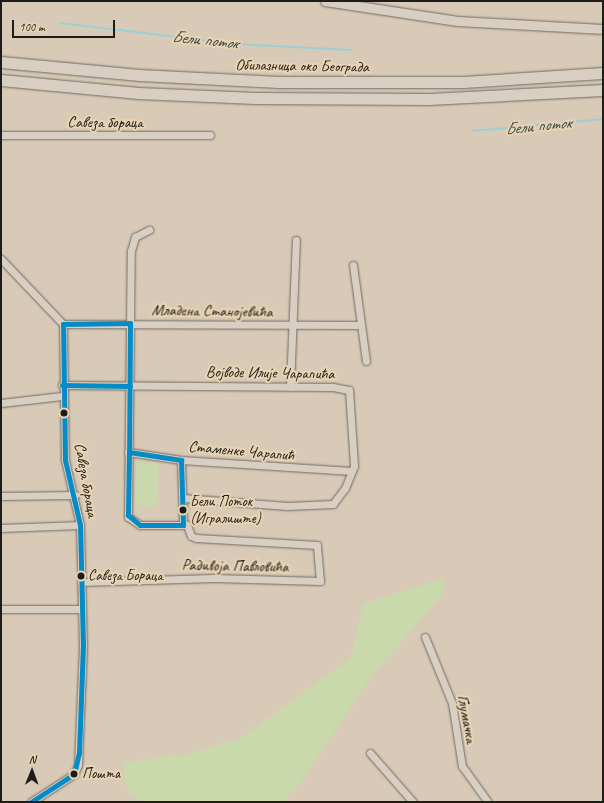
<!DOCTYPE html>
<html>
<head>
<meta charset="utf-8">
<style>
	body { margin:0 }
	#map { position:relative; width:604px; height:803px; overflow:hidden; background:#d8cab7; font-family:Caveat,sans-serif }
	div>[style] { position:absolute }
	.green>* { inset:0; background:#c9d9ab; transform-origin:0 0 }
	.stream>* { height:2px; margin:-1px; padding:0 1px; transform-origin:1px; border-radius:1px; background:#9dced6 }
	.roads { filter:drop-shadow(0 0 1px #716a62) drop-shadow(0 0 1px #716a62) }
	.minor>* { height:7px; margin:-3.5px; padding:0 3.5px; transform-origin:3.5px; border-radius:3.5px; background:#d8cfc2 }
	.major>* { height:9px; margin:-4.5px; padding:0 4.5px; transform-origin:4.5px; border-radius:4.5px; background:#d8cfc2 }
	.highway>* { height:11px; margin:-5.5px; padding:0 5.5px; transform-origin:5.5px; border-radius:5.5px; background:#d8cfc2 }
	.bus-1>* { height:5px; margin:-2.5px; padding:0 2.5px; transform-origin:2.5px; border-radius:2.5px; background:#038cc7 }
	.dots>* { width:11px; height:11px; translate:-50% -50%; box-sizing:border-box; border:2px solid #ead3b2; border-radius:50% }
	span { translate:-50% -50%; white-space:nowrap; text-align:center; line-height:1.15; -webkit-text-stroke:4px #ead3b2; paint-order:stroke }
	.bus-label { font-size:15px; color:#1c1c1c }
	.left { translate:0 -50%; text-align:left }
	.street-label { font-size:16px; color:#1c1c1c }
	.water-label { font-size:17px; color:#36494e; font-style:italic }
	.frame { position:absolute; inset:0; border:2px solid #1c1c1c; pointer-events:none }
	.north { position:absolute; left:12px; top:751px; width:40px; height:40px; -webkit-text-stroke:3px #ead3b2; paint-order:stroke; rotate:1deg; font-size:11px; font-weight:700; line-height:16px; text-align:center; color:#1c1c1c }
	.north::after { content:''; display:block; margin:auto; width:14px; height:18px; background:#1c1c1c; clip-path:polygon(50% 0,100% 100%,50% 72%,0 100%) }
	.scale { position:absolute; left:12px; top:20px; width:103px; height:18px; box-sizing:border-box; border:2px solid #1c1c1c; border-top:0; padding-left:5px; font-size:12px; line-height:14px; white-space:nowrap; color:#1c1c1c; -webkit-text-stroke:3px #ead3b2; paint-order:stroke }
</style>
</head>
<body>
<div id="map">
	<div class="green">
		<div style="left:137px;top:462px;width:22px;height:43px;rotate:3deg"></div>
		<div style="clip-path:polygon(443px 578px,443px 594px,373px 674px,300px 783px,281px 802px,143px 802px,127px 790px,123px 763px,177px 754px,179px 757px,239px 739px,351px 658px,363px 604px)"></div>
	</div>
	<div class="stream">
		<div style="left:60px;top:23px;width:176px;rotate:6.8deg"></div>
		<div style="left:235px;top:44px;width:116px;rotate:3deg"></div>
		<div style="left:472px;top:131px;width:132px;rotate:-5.2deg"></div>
	</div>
	<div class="roads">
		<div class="minor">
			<div style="left:1px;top:135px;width:209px"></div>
			<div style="left:1px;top:259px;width:90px;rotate:46.4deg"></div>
			<div style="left:63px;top:324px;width:136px;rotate:89.2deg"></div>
			<div style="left:65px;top:460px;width:67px;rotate:77deg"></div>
			<div style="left:80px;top:525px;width:121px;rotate:88.6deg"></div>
			<div style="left:83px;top:646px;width:119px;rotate:92.4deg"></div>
			<div style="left:78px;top:765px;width:10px;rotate:114deg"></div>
			<div style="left:74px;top:774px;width:51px;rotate:146.9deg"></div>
			<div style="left:353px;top:265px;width:97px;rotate:82.3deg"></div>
			<div style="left:63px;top:324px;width:298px;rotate:0.2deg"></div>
			<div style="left:62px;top:385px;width:271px;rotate:0.4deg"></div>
			<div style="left:333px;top:387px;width:16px;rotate:11deg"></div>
			<div style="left:349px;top:390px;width:76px;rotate:86.2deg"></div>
			<div style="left:354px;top:466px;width:24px;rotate:112deg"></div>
			<div style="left:345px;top:488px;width:20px;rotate:127deg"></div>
			<div style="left:333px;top:504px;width:46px;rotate:177.5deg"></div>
			<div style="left:287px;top:506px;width:104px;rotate:-175.6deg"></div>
			<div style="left:290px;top:387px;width:147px;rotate:-87.7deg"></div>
			<div style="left:1px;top:403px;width:61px;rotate:-6.5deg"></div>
			<div style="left:128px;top:452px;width:54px;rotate:8.6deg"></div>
			<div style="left:181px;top:460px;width:171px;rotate:3.7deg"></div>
			<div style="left:181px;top:460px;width:65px;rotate:88.2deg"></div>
			<div style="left:1px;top:496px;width:74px;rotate:-0.8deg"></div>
			<div style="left:1px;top:528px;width:79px;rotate:-2.2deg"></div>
			<div style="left:81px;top:582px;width:133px;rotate:-1.7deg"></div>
			<div style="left:214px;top:578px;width:106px;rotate:1.6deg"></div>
			<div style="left:320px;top:581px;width:36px;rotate:-95deg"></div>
			<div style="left:317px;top:545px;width:121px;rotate:-176.7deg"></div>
			<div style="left:196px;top:538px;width:5px;rotate:-158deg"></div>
			<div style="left:191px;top:536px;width:12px;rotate:-110deg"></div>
			<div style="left:187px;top:525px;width:47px;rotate:180deg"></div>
			<div style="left:140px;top:525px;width:14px;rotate:-146deg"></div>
			<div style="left:128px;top:517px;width:266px;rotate:-89.4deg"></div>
			<div style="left:131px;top:251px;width:15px;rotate:-74deg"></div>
			<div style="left:135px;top:237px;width:16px;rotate:-27deg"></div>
			<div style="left:1px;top:609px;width:81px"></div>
			<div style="left:425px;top:637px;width:71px;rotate:67.8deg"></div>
			<div style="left:452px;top:703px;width:64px;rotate:81deg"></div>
			<div style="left:462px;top:766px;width:44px;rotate:54.2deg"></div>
			<div style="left:370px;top:753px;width:65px;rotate:48.7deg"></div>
		</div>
		<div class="major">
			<div style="left:325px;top:1px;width:134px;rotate:8.6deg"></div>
			<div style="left:458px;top:21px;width:145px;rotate:3.2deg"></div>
		</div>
		<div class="highway">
			<div style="left:1px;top:62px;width:139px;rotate:5.4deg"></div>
			<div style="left:139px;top:75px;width:140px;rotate:2.9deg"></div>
			<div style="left:279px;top:82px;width:184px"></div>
			<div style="left:463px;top:82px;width:140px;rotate:-3.7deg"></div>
			<div style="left:1px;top:80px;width:138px;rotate:5.4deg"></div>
			<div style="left:138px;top:93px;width:117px;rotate:2.4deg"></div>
			<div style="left:255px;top:98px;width:174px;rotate:0.3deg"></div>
			<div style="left:429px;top:99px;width:174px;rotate:-3deg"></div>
		</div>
	</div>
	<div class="bus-1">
		<div style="left:62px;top:385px;width:68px;rotate:0.8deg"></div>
		<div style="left:129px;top:452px;width:53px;rotate:8.7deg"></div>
		<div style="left:181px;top:460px;width:65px;rotate:88.2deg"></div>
		<div style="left:183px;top:525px;width:43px;rotate:180deg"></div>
		<div style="left:140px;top:525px;width:16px;rotate:-140deg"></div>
		<div style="left:128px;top:515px;width:63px;rotate:-89.1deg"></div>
		<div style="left:31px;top:802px;width:51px;rotate:-33.1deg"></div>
		<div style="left:74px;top:774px;width:22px;rotate:-77deg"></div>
		<div style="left:79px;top:753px;width:107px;rotate:-87.9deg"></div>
		<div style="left:83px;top:646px;width:121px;rotate:-91.4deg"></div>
		<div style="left:80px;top:525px;width:67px;rotate:-103deg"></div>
		<div style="left:65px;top:460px;width:136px;rotate:-90.8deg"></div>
		<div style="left:63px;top:324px;width:67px;rotate:-0.9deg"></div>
		<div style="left:130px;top:323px;width:129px;rotate:90.4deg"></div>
	</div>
	<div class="dots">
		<div style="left:64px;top:413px;background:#1c1c1c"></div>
		<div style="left:183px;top:510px;background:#1c1c1c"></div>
		<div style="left:81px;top:576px;background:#1c1c1c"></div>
		<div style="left:74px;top:774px;background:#1c1c1c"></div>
	</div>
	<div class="bus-label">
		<span class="left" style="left:190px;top:510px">Бели Поток<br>(Игралиште)</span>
		<span class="left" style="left:88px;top:576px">Савеза Бораца</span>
		<span class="left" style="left:82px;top:774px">Пошта</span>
	</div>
	<div class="street-label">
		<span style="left:302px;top:66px;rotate:1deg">Обилазница око Београда</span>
		<span style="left:105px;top:122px">Савеза бораца</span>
		<span style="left:212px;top:311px;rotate:1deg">Младена Станојевића</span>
		<span style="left:270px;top:373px;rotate:1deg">Војводе Илије Чарапића</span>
		<span style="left:241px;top:451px;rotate:5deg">Стаменке Чарапић</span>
		<span style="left:86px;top:480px;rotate:80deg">Савеза бораца</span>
		<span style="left:235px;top:566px;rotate:1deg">Радивоја Павловића</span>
		<span style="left:467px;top:719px;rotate:79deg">Глумачка</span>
	</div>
	<div class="water-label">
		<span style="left:205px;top:40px;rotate:6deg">Бели поток</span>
		<span style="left:538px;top:126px;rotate:-6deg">Бели поток</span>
	</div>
	<div class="frame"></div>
	<div class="north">N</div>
	<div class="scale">100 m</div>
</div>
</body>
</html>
